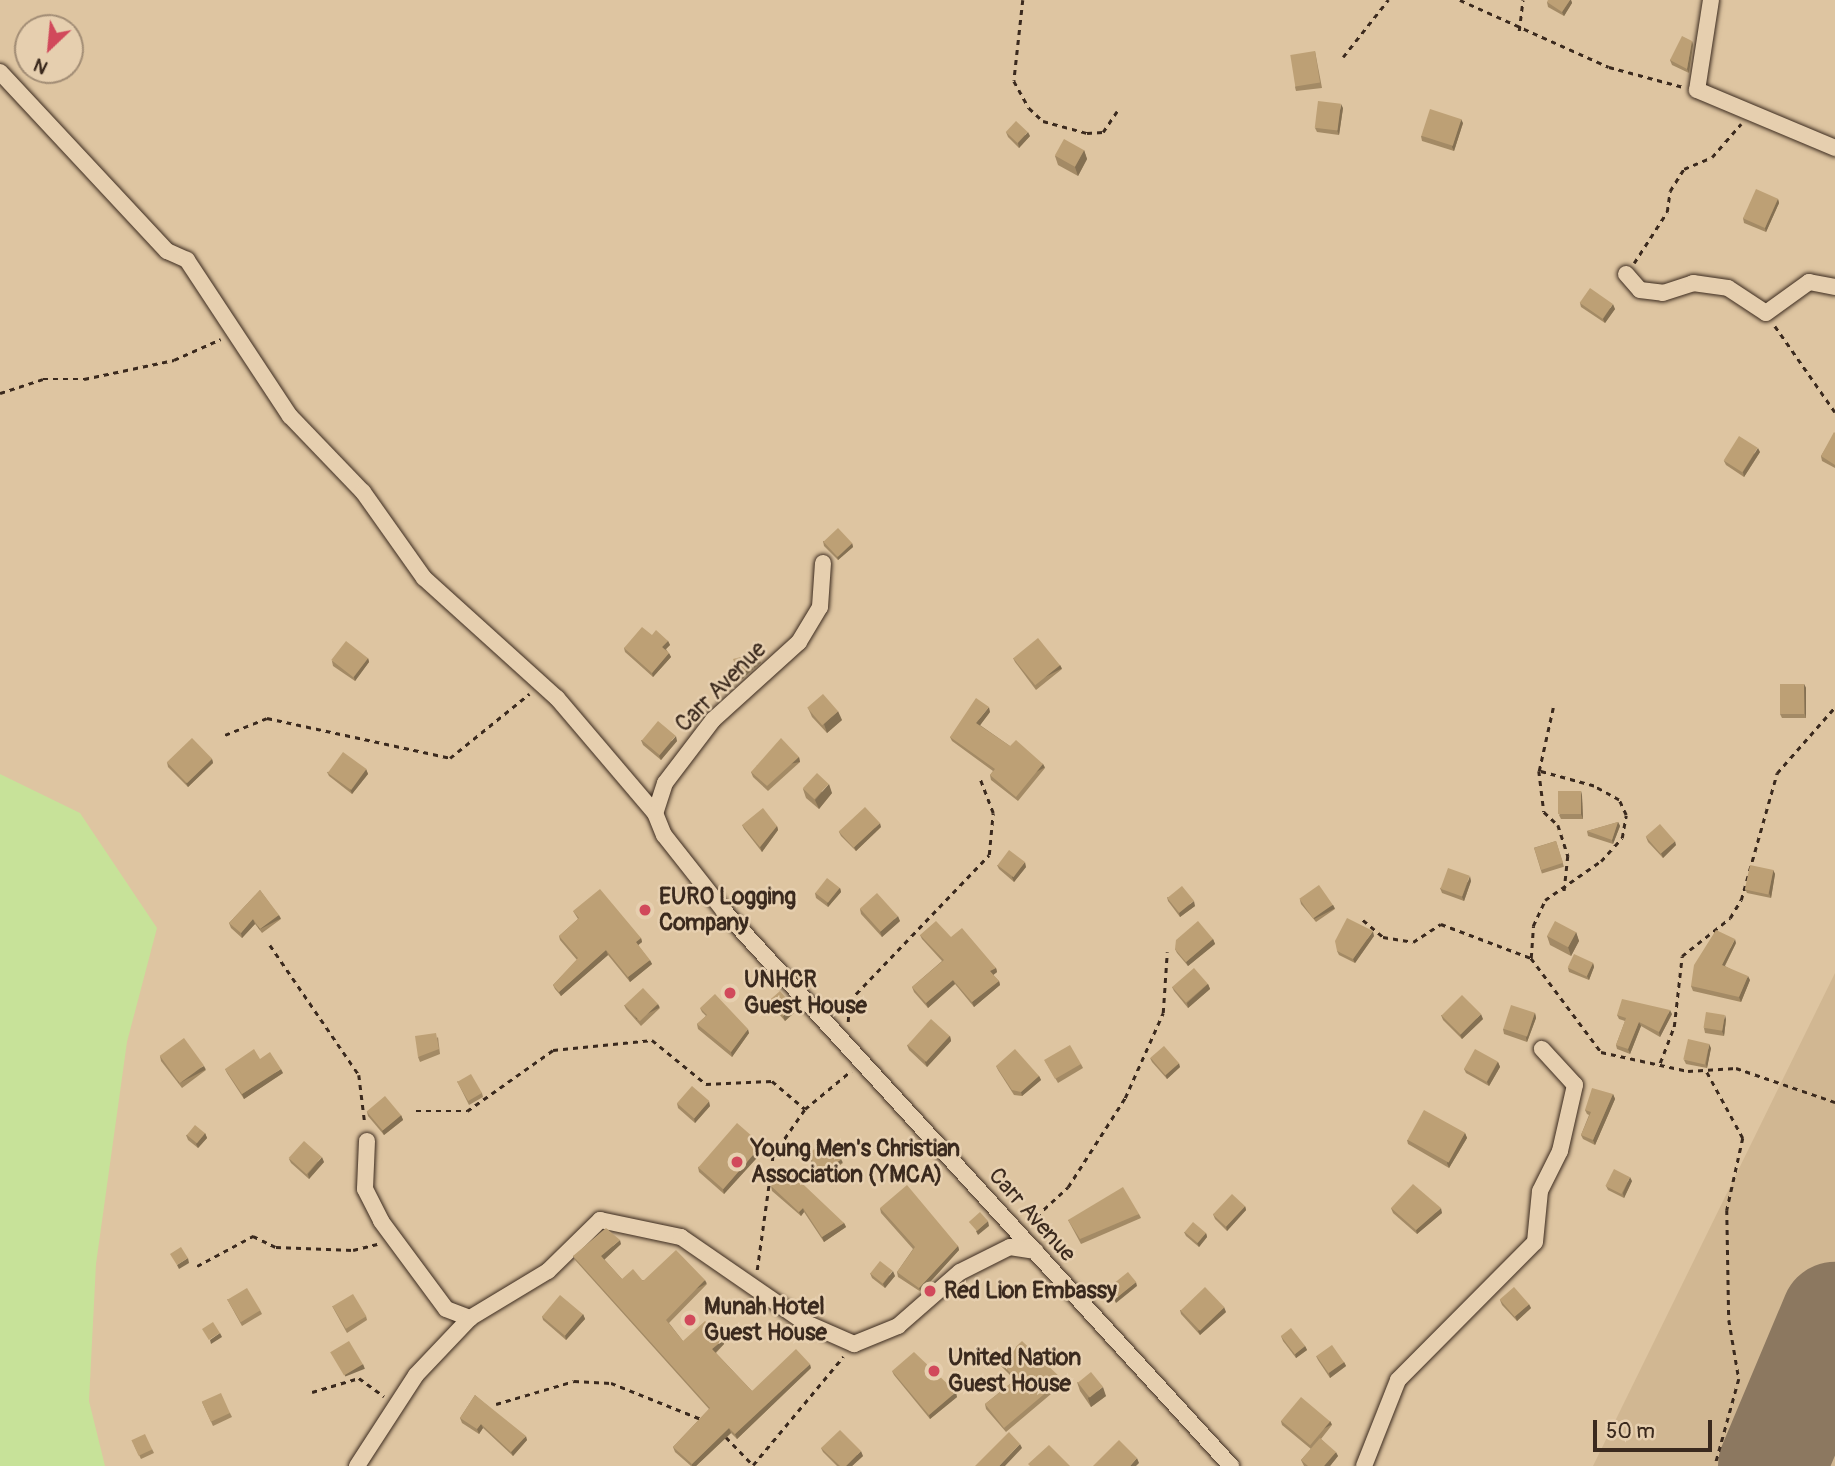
<!DOCTYPE html>
<html>
<head>
<meta charset="utf-8">
<style>
	body { margin:0 }
	#map { position:relative; width:1835px; height:1466px; overflow:hidden; background:#dec5a1; font-family:Pangolin,sans-serif }
	div>[style] { position:absolute }
	.built>* { inset:0; background:#d1b792 }
	.green>* { inset:0; background:#c7e299 }
	.runway>* { height:108px; margin:-54px; padding:0 54px; transform-origin:54px; border-radius:54px; background:#8c7860 }
	.path>* { height:2.5px; margin-top:-1.25px; transform-origin:0; background:repeating-linear-gradient(90deg,#3b2a1e 0 5px,transparent 0 10px) }
	.roads { filter:drop-shadow(0 0 2px #3b2a1e) drop-shadow(0 0 2px #3b2a1e) }
	.street>* { height:16px; margin:-8px; padding:0 8px; transform-origin:8px; border-radius:8px; background:#e6cfaf }
	.wall>* { inset:0; background:#a38a65; transform-origin:0 0 }
	.shaded-wall>* { inset:0; background:#847052; transform-origin:0 0 }
	.building>* { inset:0; background:#bda075; transform-origin:0 0 }
	.dots>* { width:19px; height:19px; translate:-50% -50%; box-sizing:border-box; border:4px solid #e6cfaf; border-radius:50% }
	span { translate:-50% -50%; white-space:nowrap; text-align:center; line-height:1.15; -webkit-text-stroke:5px #e6cfaf; paint-order:stroke }
	.street-label { font-size:23px; color:#3b2a1e }
	.poi-label { font-size:23px; color:#3b2a1e; font-weight:700 }
	.left { translate:0 -50%; text-align:left }
	.north { position:absolute; left:14px; top:14px; width:70px; height:70px; box-sizing:border-box; background:#e6cfaf; border:2px solid #a28d75; border-radius:50%; rotate:206deg; font-size:19px; font-weight:700; line-height:28px; text-align:center; color:#3b2a1e }
	.north::after { content:''; display:block; margin:auto; width:24px; height:32px; background:#d1495b; clip-path:polygon(50% 0,100% 100%,50% 72%,0 100%) }
	.scale { position:absolute; left:1593px; top:1420px; width:119px; height:32px; box-sizing:border-box; border:4px solid #3b2a1e; border-top:0; padding-left:9px; font-size:21px; line-height:24px; white-space:nowrap; color:#3b2a1e; -webkit-text-stroke:5px #e6cfaf; paint-order:stroke }
</style>
</head>
<body>
<div id="map">
	<div class="built">
		<div style="clip-path:polygon(1835px 973px,1835px 1466px,1593px 1466px)"></div>
	</div>
	<div class="green">
		<div style="clip-path:polygon(0 774px,80px 813px,157px 928px,127px 1042px,96px 1264px,89px 1401px,105px 1466px,0 1466px)"></div>
	</div>
	<div class="runway">
		<div style="left:1772px;top:1466px;width:163px;rotate:-67.2deg"></div>
	</div>
	<div class="path">
		<div style="left:1023px;top:0;width:81px;rotate:96.3deg"></div>
		<div style="left:1014px;top:81px;width:31px;rotate:61deg"></div>
		<div style="left:1029px;top:108px;width:19px;rotate:43deg"></div>
		<div style="left:1043px;top:121px;width:46px;rotate:15.3deg"></div>
		<div style="left:1087px;top:133px;width:16px;rotate:-4deg"></div>
		<div style="left:1103px;top:132px;width:25px;rotate:-56deg"></div>
		<div style="left:1460px;top:0;width:163px;rotate:24.2deg"></div>
		<div style="left:1609px;top:67px;width:77px;rotate:15.1deg"></div>
		<div style="left:1519px;top:31px;width:31px;rotate:-83deg"></div>
		<div style="left:1343px;top:57px;width:73px;rotate:-51.7deg"></div>
		<div style="left:1634px;top:263px;width:61px;rotate:-57.1deg"></div>
		<div style="left:1667px;top:212px;width:21px;rotate:-82deg"></div>
		<div style="left:1670px;top:191px;width:26px;rotate:-58deg"></div>
		<div style="left:1684px;top:169px;width:30px;rotate:-23deg"></div>
		<div style="left:1712px;top:157px;width:44px;rotate:-48.7deg"></div>
		<div style="left:1775px;top:326px;width:105px;rotate:55.1deg"></div>
		<div style="left:0;top:393px;width:45px;rotate:-18deg"></div>
		<div style="left:43px;top:379px;width:41px"></div>
		<div style="left:84px;top:379px;width:92px;rotate:-11.9deg"></div>
		<div style="left:174px;top:360px;width:51px;rotate:-24.1deg"></div>
		<div style="left:225px;top:735px;width:45px;rotate:-22deg"></div>
		<div style="left:267px;top:718px;width:187px;rotate:12.3deg"></div>
		<div style="left:450px;top:758px;width:102px;rotate:-39deg"></div>
		<div style="left:1539px;top:771px;width:41px;rotate:83deg"></div>
		<div style="left:1544px;top:812px;width:19px;rotate:43deg"></div>
		<div style="left:1558px;top:825px;width:33px;rotate:72deg"></div>
		<div style="left:1568px;top:856px;width:36px;rotate:96deg"></div>
		<div style="left:1363px;top:920px;width:26px;rotate:40deg"></div>
		<div style="left:1383px;top:937px;width:30px;rotate:9deg"></div>
		<div style="left:1413px;top:942px;width:33px;rotate:-33deg"></div>
		<div style="left:1441px;top:924px;width:96px;rotate:20.7deg"></div>
		<div style="left:1531px;top:958px;width:117px;rotate:53.3deg"></div>
		<div style="left:1601px;top:1052px;width:89px;rotate:12.3deg"></div>
		<div style="left:1688px;top:1071px;width:48px;rotate:-3.6deg"></div>
		<div style="left:1736px;top:1068px;width:105px;rotate:19deg"></div>
		<div style="left:270px;top:945px;width:158px;rotate:55.6deg"></div>
		<div style="left:359px;top:1075px;width:49px;rotate:83deg"></div>
		<div style="left:1531px;top:958px;width:32px;rotate:-86deg"></div>
		<div style="left:1533px;top:926px;width:29px;rotate:-65deg"></div>
		<div style="left:1545px;top:900px;width:68px;rotate:-34.9deg"></div>
		<div style="left:1601px;top:861px;width:31px;rotate:-48deg"></div>
		<div style="left:1622px;top:838px;width:23px;rotate:-80deg"></div>
		<div style="left:1626px;top:815px;width:17px;rotate:-115deg"></div>
		<div style="left:1619px;top:800px;width:29px;rotate:-151deg"></div>
		<div style="left:1594px;top:786px;width:57px;rotate:-164.7deg"></div>
		<div style="left:1539px;top:771px;width:65px;rotate:-77.5deg"></div>
		<div style="left:848px;top:1022px;width:21px;rotate:-87deg"></div>
		<div style="left:849px;top:1001px;width:202px;rotate:-46.2deg"></div>
		<div style="left:989px;top:855px;width:42px;rotate:-84.6deg"></div>
		<div style="left:993px;top:813px;width:36px;rotate:-111deg"></div>
		<div style="left:1660px;top:1063px;width:39px;rotate:-69deg"></div>
		<div style="left:1674px;top:1027px;width:71px;rotate:-83.6deg"></div>
		<div style="left:1682px;top:956px;width:61px;rotate:-38.4deg"></div>
		<div style="left:1730px;top:918px;width:21px;rotate:-59deg"></div>
		<div style="left:1741px;top:900px;width:132px;rotate:-74.2deg"></div>
		<div style="left:1777px;top:773px;width:88px;rotate:-48.7deg"></div>
		<div style="left:1707px;top:1072px;width:75px;rotate:61.4deg"></div>
		<div style="left:1743px;top:1138px;width:74px;rotate:102.5deg"></div>
		<div style="left:1727px;top:1210px;width:110px;rotate:89deg"></div>
		<div style="left:1729px;top:1320px;width:60px;rotate:80.4deg"></div>
		<div style="left:1739px;top:1379px;width:90px;rotate:105.4deg"></div>
		<div style="left:416px;top:1111px;width:51px"></div>
		<div style="left:467px;top:1111px;width:105px;rotate:-35.3deg"></div>
		<div style="left:553px;top:1050px;width:100px;rotate:-5.8deg"></div>
		<div style="left:652px;top:1040px;width:70px;rotate:39.2deg"></div>
		<div style="left:706px;top:1084px;width:66px;rotate:-2.6deg"></div>
		<div style="left:772px;top:1081px;width:43px;rotate:40.3deg"></div>
		<div style="left:1029px;top:1223px;width:53px;rotate:-42.7deg"></div>
		<div style="left:1068px;top:1187px;width:106px;rotate:-57.4deg"></div>
		<div style="left:1125px;top:1098px;width:93px;rotate:-65.9deg"></div>
		<div style="left:1163px;top:1013px;width:61px;rotate:-86.2deg"></div>
		<div style="left:197px;top:1266px;width:64px;rotate:-28.2deg"></div>
		<div style="left:253px;top:1236px;width:25px;rotate:26deg"></div>
		<div style="left:276px;top:1247px;width:77px;rotate:2.2deg"></div>
		<div style="left:353px;top:1250px;width:25px;rotate:-14deg"></div>
		<div style="left:757px;top:1270px;width:116px;rotate:-82.1deg"></div>
		<div style="left:773px;top:1155px;width:56px;rotate:-55.2deg"></div>
		<div style="left:805px;top:1109px;width:60px;rotate:-39.6deg"></div>
		<div style="left:312px;top:1392px;width:49px;rotate:-16.6deg"></div>
		<div style="left:359px;top:1378px;width:31px;rotate:36deg"></div>
		<div style="left:496px;top:1404px;width:81px;rotate:-16.4deg"></div>
		<div style="left:574px;top:1381px;width:37px;rotate:3deg"></div>
		<div style="left:611px;top:1383px;width:97px;rotate:21.8deg"></div>
		<div style="left:726px;top:1437px;width:39px;rotate:46deg"></div>
		<div style="left:753px;top:1465px;width:141px;rotate:-50.2deg"></div>
	</div>
	<div class="roads">
		<div class="street">
			<div style="left:1711px;top:0;width:91px;rotate:98.8deg"></div>
			<div style="left:1697px;top:90px;width:150px;rotate:22.8deg"></div>
			<div style="left:0;top:72px;width:245px;rotate:47deg"></div>
			<div style="left:167px;top:251px;width:22px;rotate:24deg"></div>
			<div style="left:187px;top:260px;width:187px;rotate:56.6deg"></div>
			<div style="left:290px;top:416px;width:105px;rotate:46.2deg"></div>
			<div style="left:363px;top:492px;width:105px;rotate:54.7deg"></div>
			<div style="left:424px;top:578px;width:179px;rotate:42.1deg"></div>
			<div style="left:557px;top:698px;width:151px;rotate:49.6deg"></div>
			<div style="left:1626px;top:274px;width:21px;rotate:49deg"></div>
			<div style="left:1640px;top:290px;width:23px;rotate:7deg"></div>
			<div style="left:1663px;top:293px;width:32px;rotate:-18deg"></div>
			<div style="left:1693px;top:283px;width:35px;rotate:8deg"></div>
			<div style="left:1728px;top:288px;width:45px;rotate:33.3deg"></div>
			<div style="left:1766px;top:313px;width:53px;rotate:-35.8deg"></div>
			<div style="left:1809px;top:282px;width:26px;rotate:11deg"></div>
			<div style="left:823px;top:563px;width:44px;rotate:93.9deg"></div>
			<div style="left:820px;top:607px;width:41px;rotate:121deg"></div>
			<div style="left:799px;top:642px;width:116px;rotate:137.8deg"></div>
			<div style="left:713px;top:720px;width:79px;rotate:127.3deg"></div>
			<div style="left:665px;top:783px;width:32px;rotate:108deg"></div>
			<div style="left:655px;top:813px;width:24px;rotate:68deg"></div>
			<div style="left:664px;top:835px;width:97px;rotate:51.7deg"></div>
			<div style="left:724px;top:911px;width:752px;rotate:47.59deg"></div>
			<div style="left:367px;top:1141px;width:48px;rotate:92.4deg"></div>
			<div style="left:365px;top:1189px;width:36px;rotate:63deg"></div>
			<div style="left:381px;top:1221px;width:109px;rotate:53.5deg"></div>
			<div style="left:446px;top:1309px;width:26px;rotate:21deg"></div>
			<div style="left:357px;top:1466px;width:108px;rotate:-57deg"></div>
			<div style="left:416px;top:1375px;width:79px;rotate:-46.5deg"></div>
			<div style="left:470px;top:1318px;width:91px;rotate:-31.1deg"></div>
			<div style="left:548px;top:1271px;width:73px;rotate:-44.4deg"></div>
			<div style="left:600px;top:1220px;width:83px;rotate:11.9deg"></div>
			<div style="left:681px;top:1237px;width:150px;rotate:34.6deg"></div>
			<div style="left:804px;top:1322px;width:55px;rotate:23.7deg"></div>
			<div style="left:854px;top:1344px;width:48px;rotate:-22.2deg"></div>
			<div style="left:898px;top:1326px;width:82px;rotate:-41.1deg"></div>
			<div style="left:960px;top:1272px;width:56px;rotate:-26.6deg"></div>
			<div style="left:1010px;top:1247px;width:26px;rotate:9deg"></div>
			<div style="left:1364px;top:1466px;width:92px;rotate:-68.4deg"></div>
			<div style="left:1398px;top:1380px;width:194px;rotate:-45.2deg"></div>
			<div style="left:1535px;top:1242px;width:51px;rotate:-84.4deg"></div>
			<div style="left:1540px;top:1191px;width:45px;rotate:-63.4deg"></div>
			<div style="left:1560px;top:1151px;width:68px;rotate:-77.2deg"></div>
			<div style="left:1575px;top:1085px;width:49px;rotate:-132.5deg"></div>
		</div>
	</div>
	<div class="wall">
		<div style="clip-path:polygon(1571px 0,1572px 3px,1564px 16px,1548px 7px,1547px 2px)"></div>
		<div style="clip-path:polygon(1692px 41px,1693px 45px,1689px 73px,1672px 65px,1670px 60px)"></div>
		<div style="clip-path:polygon(1315px 51px,1322px 88px,1296px 91px,1295px 87px)"></div>
		<div style="clip-path:polygon(1343px 108px,1339px 135px,1317px 132px,1315px 128px)"></div>
		<div style="clip-path:polygon(1463px 123px,1454px 151px,1422px 141px,1421px 136px)"></div>
		<div style="clip-path:polygon(1006px 132px,1030px 136px,1019px 148px,1008px 137px)"></div>
		<div style="clip-path:polygon(1084px 150px,1087px 159px,1078px 176px,1058px 165px,1055px 156px)"></div>
		<div style="clip-path:polygon(1778px 199px,1779px 203px,1766px 232px,1744px 223px,1743px 218px)"></div>
		<div style="clip-path:polygon(1580px 303px,1615px 309px,1605px 323px,1581px 307px)"></div>
		<div style="clip-path:polygon(1835px 433px,1835px 468px,1822px 461px,1821px 456px)"></div>
		<div style="clip-path:polygon(1760px 452px,1744px 477px,1726px 465px,1724px 461px)"></div>
		<div style="clip-path:polygon(823px 541px,852px 543px,853px 547px,838px 560px,824px 546px)"></div>
		<div style="clip-path:polygon(652px 635px,668px 641px,670px 645px,666px 649px,671px 657px,653px 677px,625px 652px,624px 648px)"></div>
		<div style="clip-path:polygon(368px 658px,369px 662px,355px 681px,333px 666px,332px 661px)"></div>
		<div style="clip-path:polygon(1013px 658px,1060px 665px,1062px 669px,1036px 690px,1015px 662px)"></div>
		<div style="clip-path:polygon(1804px 684px,1806px 688px,1806px 718px,1782px 718px,1780px 714px)"></div>
		<div style="clip-path:polygon(808px 708px,842px 720px,827px 733px,812px 717px)"></div>
		<div style="clip-path:polygon(990px 712px,980px 725px,1010px 746px,1043px 764px,1045px 768px,1018px 801px,991px 780px,990px 775px,993px 771px,952px 741px,950px 737px)"></div>
		<div style="clip-path:polygon(641px 740px,677px 741px,661px 760px,643px 745px)"></div>
		<div style="clip-path:polygon(799px 757px,800px 762px,768px 791px,753px 777px,751px 772px)"></div>
		<div style="clip-path:polygon(212px 759px,213px 763px,188px 787px,168px 767px,167px 762px)"></div>
		<div style="clip-path:polygon(366px 769px,368px 774px,352px 794px,329px 776px,327px 772px)"></div>
		<div style="clip-path:polygon(803px 789px,832px 793px,819px 809px,806px 798px)"></div>
		<div style="clip-path:polygon(1581px 791px,1582px 796px,1583px 819px,1561px 819px,1559px 815px)"></div>
		<div style="clip-path:polygon(1618px 822px,1620px 826px,1613px 844px,1588px 836px,1587px 831px)"></div>
		<div style="clip-path:polygon(742px 825px,777px 826px,778px 830px,762px 852px,744px 829px)"></div>
		<div style="clip-path:polygon(881px 827px,856px 851px,841px 836px,839px 832px)"></div>
		<div style="clip-path:polygon(1646px 837px,1676px 845px,1663px 858px,1648px 842px)"></div>
		<div style="left:1556px;top:841px;width:27px;height:23px;rotate:73deg"></div>
		<div style="clip-path:polygon(997px 865px,1026px 867px,1014px 882px,999px 869px)"></div>
		<div style="clip-path:polygon(1773px 870px,1775px 874px,1771px 898px,1747px 893px,1745px 889px)"></div>
		<div style="clip-path:polygon(1471px 881px,1464px 901px,1442px 893px,1440px 888px)"></div>
		<div style="clip-path:polygon(840px 888px,841px 892px,828px 907px,816px 898px,815px 893px)"></div>
		<div style="clip-path:polygon(260px 890px,281px 919px,262px 933px,255px 924px,242px 938px,231px 928px,229px 923px)"></div>
		<div style="clip-path:polygon(1167px 897px,1195px 906px,1180px 917px,1168px 901px)"></div>
		<div style="clip-path:polygon(1300px 900px,1333px 905px,1335px 909px,1316px 922px,1301px 904px)"></div>
		<div style="clip-path:polygon(860px 909px,900px 921px,882px 937px,861px 914px)"></div>
		<div style="clip-path:polygon(573px 911px,641px 938px,642px 942px,638px 945px,652px 964px,630px 982px,608px 955px,561px 996px,555px 989px,553px 985px,577px 960px,560px 940px,559px 936px,578px 919px)"></div>
		<div style="clip-path:polygon(1576px 932px,1579px 941px,1571px 956px,1550px 945px,1547px 936px)"></div>
		<div style="clip-path:polygon(920px 935px,951px 937px,996px 968px,997px 972px,993px 975px,999px 981px,1000px 985px,974px 1007px,955px 984px,928px 1008px,914px 992px,912px 987px,942px 961px,922px 939px)"></div>
		<div style="clip-path:polygon(1374px 936px,1355px 963px,1339px 955px,1337px 951px)"></div>
		<div style="clip-path:polygon(1213px 939px,1215px 944px,1188px 966px,1177px 953px,1175px 949px)"></div>
		<div style="clip-path:polygon(1736px 943px,1725px 966px,1750px 980px,1741px 1002px,1693px 991px,1691px 986px)"></div>
		<div style="clip-path:polygon(1593px 963px,1594px 967px,1589px 980px,1569px 972px,1568px 968px)"></div>
		<div style="clip-path:polygon(1208px 984px,1210px 989px,1188px 1008px,1174px 991px,1172px 987px)"></div>
		<div style="clip-path:polygon(769px 1000px,794px 1007px,796px 1011px,785px 1021px,771px 1005px)"></div>
		<div style="clip-path:polygon(624px 1005px,660px 1008px,641px 1026px,626px 1009px)"></div>
		<div style="clip-path:polygon(700px 1008px,749px 1033px,732px 1057px,698px 1029px,697px 1024px,706px 1016px,702px 1012px)"></div>
		<div style="clip-path:polygon(1535px 1013px,1536px 1018px,1527px 1042px,1504px 1034px,1503px 1029px)"></div>
		<div style="clip-path:polygon(1672px 1014px,1660px 1037px,1641px 1026px,1630px 1054px,1617px 1049px,1616px 1045px,1625px 1021px,1619px 1019px,1617px 1015px)"></div>
		<div style="clip-path:polygon(1441px 1015px,1483px 1019px,1462px 1039px,1443px 1020px)"></div>
		<div style="clip-path:polygon(1726px 1019px,1724px 1036px,1705px 1033px,1704px 1028px)"></div>
		<div style="clip-path:polygon(950px 1036px,951px 1041px,927px 1067px,909px 1050px,907px 1045px)"></div>
		<div style="clip-path:polygon(438px 1037px,440px 1054px,420px 1062px,418px 1057px)"></div>
		<div style="clip-path:polygon(1711px 1048px,1707px 1068px,1686px 1064px,1684px 1060px)"></div>
		<div style="clip-path:polygon(160px 1056px,206px 1070px,182px 1088px,161px 1061px)"></div>
		<div style="clip-path:polygon(1150px 1058px,1180px 1067px,1167px 1079px,1152px 1062px)"></div>
		<div style="clip-path:polygon(1045px 1061px,1081px 1064px,1083px 1068px,1058px 1083px)"></div>
		<div style="clip-path:polygon(1498px 1062px,1500px 1067px,1489px 1086px,1466px 1073px,1464px 1069px)"></div>
		<div style="clip-path:polygon(996px 1066px,1039px 1076px,1041px 1080px,1022px 1096px,1014px 1095px,998px 1070px)"></div>
		<div style="clip-path:polygon(225px 1069px,283px 1073px,244px 1099px,227px 1073px)"></div>
		<div style="clip-path:polygon(457px 1081px,482px 1093px,483px 1097px,469px 1105px)"></div>
		<div style="clip-path:polygon(1613px 1094px,1615px 1099px,1595px 1145px,1583px 1139px,1581px 1135px,1589px 1115px,1587px 1114px,1585px 1110px)"></div>
		<div style="clip-path:polygon(677px 1103px,710px 1106px,695px 1123px,678px 1108px)"></div>
		<div style="clip-path:polygon(367px 1112px,401px 1115px,403px 1120px,384px 1135px,368px 1116px)"></div>
		<div style="clip-path:polygon(205px 1133px,207px 1138px,198px 1148px,188px 1140px,186px 1135px)"></div>
		<div style="clip-path:polygon(1465px 1133px,1467px 1138px,1449px 1168px,1408px 1144px,1407px 1140px)"></div>
		<div style="clip-path:polygon(764px 1150px,724px 1194px,699px 1172px,698px 1167px)"></div>
		<div style="clip-path:polygon(808px 1154px,843px 1163px,824px 1177px,809px 1159px)"></div>
		<div style="clip-path:polygon(289px 1159px,324px 1162px,309px 1179px,291px 1163px)"></div>
		<div style="clip-path:polygon(1632px 1181px,1624px 1198px,1608px 1190px,1606px 1186px)"></div>
		<div style="clip-path:polygon(771px 1186px,844px 1223px,846px 1227px,824px 1242px,804px 1212px,801px 1216px,772px 1191px)"></div>
		<div style="clip-path:polygon(1245px 1206px,1246px 1210px,1227px 1231px,1215px 1219px,1213px 1214px)"></div>
		<div style="clip-path:polygon(880px 1208px,958px 1246px,959px 1250px,921px 1292px,898px 1277px,897px 1272px,913px 1249px,881px 1213px)"></div>
		<div style="clip-path:polygon(1391px 1208px,1442px 1213px,1417px 1234px,1393px 1213px)"></div>
		<div style="clip-path:polygon(1139px 1214px,1141px 1218px,1081px 1244px,1068px 1220px)"></div>
		<div style="clip-path:polygon(1184px 1232px,1206px 1233px,1207px 1237px,1199px 1247px,1186px 1236px)"></div>
		<div style="clip-path:polygon(621px 1244px,604px 1259px,622px 1279px,707px 1284px,669px 1323px,683px 1341px,724px 1344px,716px 1353px,752px 1391px,811px 1368px,737px 1439px,731px 1433px,696px 1466px,691px 1466px,675px 1452px,673px 1447px,709px 1409px,575px 1260px,573px 1256px)"></div>
		<div style="clip-path:polygon(870px 1273px,895px 1276px,885px 1288px,872px 1278px)"></div>
		<div style="clip-path:polygon(227px 1299px,260px 1310px,262px 1314px,242px 1326px)"></div>
		<div style="clip-path:polygon(1500px 1300px,1531px 1308px,1517px 1321px,1502px 1305px)"></div>
		<div style="clip-path:polygon(332px 1306px,366px 1316px,367px 1320px,347px 1333px)"></div>
		<div style="clip-path:polygon(1180px 1310px,1226px 1312px,1200px 1335px,1181px 1314px)"></div>
		<div style="clip-path:polygon(583px 1314px,585px 1319px,566px 1340px,543px 1320px,542px 1316px)"></div>
		<div style="clip-path:polygon(1281px 1336px,1305px 1346px,1307px 1350px,1296px 1358px,1283px 1341px)"></div>
		<div style="clip-path:polygon(1316px 1356px,1344px 1362px,1346px 1366px,1330px 1378px,1318px 1360px)"></div>
		<div style="clip-path:polygon(1000px 1362px,1064px 1383px,1006px 1432px,986px 1409px,985px 1404px,1015px 1380px,1001px 1366px)"></div>
		<div style="clip-path:polygon(892px 1371px,957px 1397px,930px 1419px,894px 1375px)"></div>
		<div style="clip-path:polygon(1077px 1382px,1106px 1396px,1091px 1407px,1080px 1391px)"></div>
		<div style="clip-path:polygon(475px 1395px,527px 1440px,513px 1456px,483px 1428px,479px 1434px,462px 1423px,460px 1418px)"></div>
		<div style="clip-path:polygon(202px 1402px,230px 1413px,232px 1417px,213px 1426px)"></div>
		<div style="clip-path:polygon(1281px 1421px,1330px 1421px,1332px 1425px,1321px 1439px,1338px 1456px,1330px 1466px,1304px 1466px,1301px 1460px,1311px 1449px,1282px 1425px)"></div>
		<div style="clip-path:polygon(134px 1445px,152px 1449px,154px 1453px,141px 1459px)"></div>
		<div style="clip-path:polygon(821px 1448px,863px 1456px,852px 1466px,837px 1466px,823px 1452px)"></div>
	</div>
	<div class="shaded-wall">
		<div style="clip-path:polygon(1570px 0,1571px 0,1572px 3px,1564px 16px,1562px 12px)"></div>
		<div style="clip-path:polygon(1692px 41px,1693px 45px,1689px 73px,1687px 69px)"></div>
		<div style="clip-path:polygon(1341px 104px,1343px 108px,1339px 135px,1337px 130px)"></div>
		<div style="clip-path:polygon(1461px 119px,1463px 123px,1454px 151px,1452px 147px)"></div>
		<div style="clip-path:polygon(1028px 132px,1030px 136px,1019px 148px,1018px 143px)"></div>
		<div style="clip-path:polygon(1084px 150px,1087px 159px,1078px 176px,1075px 167px)"></div>
		<div style="clip-path:polygon(1778px 199px,1779px 203px,1766px 232px,1765px 228px)"></div>
		<div style="clip-path:polygon(1613px 304px,1615px 309px,1605px 323px,1603px 319px)"></div>
		<div style="clip-path:polygon(1758px 448px,1760px 452px,1744px 477px,1743px 472px)"></div>
		<div style="clip-path:polygon(852px 543px,853px 547px,838px 560px,837px 556px)"></div>
		<div style="clip-path:polygon(668px 641px,670px 645px,664px 651px,662px 647px)"></div>
		<div style="clip-path:polygon(669px 653px,671px 657px,653px 677px,652px 673px)"></div>
		<div style="clip-path:polygon(368px 658px,369px 662px,355px 681px,354px 677px)"></div>
		<div style="clip-path:polygon(759px 658px,761px 663px,741px 680px,740px 676px)"></div>
		<div style="left:1060px;top:665px;width:4px;height:32px;rotate:63deg"></div>
		<div style="clip-path:polygon(1804px 684px,1806px 688px,1806px 718px,1805px 714px)"></div>
		<div style="clip-path:polygon(989px 707px,990px 712px,978px 728px,976px 723px)"></div>
		<div style="clip-path:polygon(838px 711px,842px 720px,827px 733px,824px 724px)"></div>
		<div style="clip-path:polygon(676px 736px,677px 741px,661px 760px,659px 756px)"></div>
		<div style="left:799px;top:757px;width:5px;height:43px;rotate:79deg"></div>
		<div style="clip-path:polygon(212px 759px,213px 763px,188px 787px,186px 783px)"></div>
		<div style="left:1043px;top:764px;width:4px;height:43px;rotate:63deg"></div>
		<div style="clip-path:polygon(366px 769px,368px 774px,352px 794px,350px 789px)"></div>
		<div style="clip-path:polygon(829px 784px,832px 793px,819px 809px,815px 800px)"></div>
		<div style="clip-path:polygon(1581px 791px,1582px 796px,1583px 819px,1581px 814px)"></div>
		<div style="clip-path:polygon(1618px 822px,1620px 826px,1613px 844px,1612px 840px)"></div>
		<div style="clip-path:polygon(880px 823px,881px 827px,856px 851px,854px 847px)"></div>
		<div style="clip-path:polygon(777px 826px,778px 830px,762px 852px,760px 847px)"></div>
		<div style="clip-path:polygon(1675px 841px,1676px 845px,1663px 858px,1661px 853px)"></div>
		<div style="clip-path:polygon(1025px 862px,1026px 867px,1014px 882px,1012px 877px)"></div>
		<div style="clip-path:polygon(1773px 870px,1775px 874px,1771px 898px,1769px 893px)"></div>
		<div style="clip-path:polygon(1470px 876px,1471px 881px,1464px 901px,1462px 897px)"></div>
		<div style="clip-path:polygon(840px 888px,841px 892px,828px 907px,827px 903px)"></div>
		<div style="clip-path:polygon(1194px 901px,1195px 906px,1180px 917px,1179px 913px)"></div>
		<div style="left:1333px;top:905px;width:4px;height:23px;rotate:63deg"></div>
		<div style="left:279px;top:915px;width:4px;height:24px;rotate:63deg"></div>
		<div style="clip-path:polygon(898px 916px,900px 921px,882px 937px,880px 932px)"></div>
		<div style="clip-path:polygon(253px 919px,255px 924px,242px 938px,241px 933px)"></div>
		<div style="clip-path:polygon(1373px 931px,1374px 936px,1355px 963px,1353px 959px)"></div>
		<div style="clip-path:polygon(1576px 932px,1579px 941px,1571px 956px,1568px 947px)"></div>
		<div style="clip-path:polygon(641px 938px,642px 942px,637px 946px,636px 942px)"></div>
		<div style="clip-path:polygon(1213px 939px,1215px 944px,1188px 966px,1186px 962px)"></div>
		<div style="clip-path:polygon(1735px 939px,1736px 943px,1723px 969px,1722px 965px)"></div>
		<div style="clip-path:polygon(606px 950px,608px 955px,561px 996px,559px 992px)"></div>
		<div style="clip-path:polygon(650px 960px,652px 964px,630px 982px,628px 977px)"></div>
		<div style="clip-path:polygon(1593px 963px,1594px 967px,1589px 980px,1587px 976px)"></div>
		<div style="clip-path:polygon(996px 968px,997px 972px,992px 976px,990px 971px)"></div>
		<div style="clip-path:polygon(1748px 976px,1750px 980px,1741px 1002px,1739px 997px)"></div>
		<div style="clip-path:polygon(953px 980px,955px 984px,928px 1008px,926px 1003px)"></div>
		<div style="clip-path:polygon(999px 981px,1000px 985px,974px 1007px,972px 1002px)"></div>
		<div style="clip-path:polygon(1208px 984px,1210px 989px,1188px 1008px,1187px 1003px)"></div>
		<div style="left:658px;top:1004px;width:4px;height:26px;rotate:63deg"></div>
		<div style="clip-path:polygon(794px 1007px,796px 1011px,785px 1021px,783px 1016px)"></div>
		<div style="clip-path:polygon(1670px 1010px,1672px 1014px,1660px 1037px,1659px 1032px)"></div>
		<div style="clip-path:polygon(1535px 1013px,1536px 1018px,1527px 1042px,1526px 1038px)"></div>
		<div style="clip-path:polygon(1481px 1014px,1483px 1019px,1462px 1039px,1460px 1035px)"></div>
		<div style="clip-path:polygon(1725px 1015px,1726px 1019px,1724px 1036px,1722px 1031px)"></div>
		<div style="clip-path:polygon(1639px 1022px,1641px 1026px,1630px 1054px,1628px 1049px)"></div>
		<div style="clip-path:polygon(748px 1029px,749px 1033px,732px 1057px,731px 1052px)"></div>
		<div style="clip-path:polygon(950px 1036px,951px 1041px,927px 1067px,925px 1062px)"></div>
		<div style="clip-path:polygon(1709px 1044px,1711px 1048px,1707px 1068px,1706px 1064px)"></div>
		<div style="clip-path:polygon(1498px 1062px,1500px 1067px,1489px 1086px,1487px 1082px)"></div>
		<div style="clip-path:polygon(1179px 1063px,1180px 1067px,1167px 1079px,1165px 1074px)"></div>
		<div style="left:204px;top:1066px;width:4px;height:30px;rotate:63deg"></div>
		<div style="clip-path:polygon(281px 1069px,283px 1073px,244px 1099px,242px 1094px)"></div>
		<div style="clip-path:polygon(1039px 1076px,1041px 1080px,1022px 1096px,1021px 1092px)"></div>
		<div style="clip-path:polygon(1613px 1094px,1615px 1099px,1595px 1145px,1593px 1140px)"></div>
		<div style="clip-path:polygon(709px 1101px,710px 1106px,695px 1123px,694px 1118px)"></div>
		<div style="clip-path:polygon(401px 1115px,403px 1120px,384px 1135px,382px 1131px)"></div>
		<div style="clip-path:polygon(205px 1133px,207px 1138px,198px 1148px,196px 1144px)"></div>
		<div style="clip-path:polygon(1465px 1133px,1467px 1138px,1449px 1168px,1447px 1163px)"></div>
		<div style="clip-path:polygon(762px 1145px,764px 1150px,724px 1194px,723px 1189px)"></div>
		<div style="clip-path:polygon(322px 1157px,324px 1162px,309px 1179px,308px 1174px)"></div>
		<div style="left:841px;top:1159px;width:4px;height:24px;rotate:63deg"></div>
		<div style="clip-path:polygon(1630px 1177px,1632px 1181px,1624px 1198px,1623px 1193px)"></div>
		<div style="clip-path:polygon(1245px 1206px,1246px 1210px,1227px 1231px,1226px 1226px)"></div>
		<div style="clip-path:polygon(803px 1208px,804px 1212px,801px 1216px,799px 1212px)"></div>
		<div style="clip-path:polygon(1441px 1208px,1442px 1213px,1417px 1234px,1416px 1230px)"></div>
		<div style="clip-path:polygon(988px 1221px,989px 1226px,978px 1235px,976px 1231px)"></div>
		<div style="clip-path:polygon(844px 1223px,846px 1227px,824px 1242px,822px 1237px)"></div>
		<div style="clip-path:polygon(1206px 1233px,1207px 1237px,1199px 1247px,1197px 1243px)"></div>
		<div style="clip-path:polygon(620px 1240px,621px 1244px,603px 1261px,601px 1256px)"></div>
		<div style="clip-path:polygon(958px 1246px,959px 1250px,921px 1292px,919px 1288px)"></div>
		<div style="clip-path:polygon(188px 1258px,189px 1263px,179px 1269px,177px 1265px)"></div>
		<div style="clip-path:polygon(893px 1271px,895px 1276px,885px 1288px,883px 1284px)"></div>
		<div style="left:705px;top:1280px;width:4px;height:56px;rotate:63deg"></div>
		<div style="clip-path:polygon(1136px 1282px,1137px 1286px,1116px 1303px,1114px 1299px)"></div>
		<div style="clip-path:polygon(1529px 1304px,1531px 1308px,1517px 1321px,1515px 1316px)"></div>
		<div style="clip-path:polygon(1224px 1307px,1226px 1312px,1200px 1335px,1198px 1331px)"></div>
		<div style="clip-path:polygon(583px 1314px,585px 1319px,566px 1340px,565px 1335px)"></div>
		<div style="clip-path:polygon(220px 1333px,222px 1337px,211px 1344px,210px 1340px)"></div>
		<div style="clip-path:polygon(723px 1340px,724px 1344px,714px 1354px,712px 1349px)"></div>
		<div style="clip-path:polygon(1305px 1346px,1307px 1350px,1296px 1358px,1295px 1354px)"></div>
		<div style="clip-path:polygon(1344px 1362px,1346px 1366px,1330px 1378px,1329px 1373px)"></div>
		<div style="left:363px;top:1364px;width:5px;height:21px;rotate:68deg"></div>
		<div style="clip-path:polygon(810px 1364px,811px 1368px,737px 1439px,735px 1434px)"></div>
		<div style="left:1062px;top:1379px;width:4px;height:76px;rotate:63deg"></div>
		<div style="clip-path:polygon(1103px 1387px,1106px 1396px,1091px 1407px,1088px 1398px)"></div>
		<div style="clip-path:polygon(956px 1392px,957px 1397px,930px 1419px,929px 1415px)"></div>
		<div style="left:1330px;top:1421px;width:4px;height:31px;rotate:63deg"></div>
		<div style="clip-path:polygon(481px 1424px,483px 1428px,479px 1434px,477px 1429px)"></div>
		<div style="clip-path:polygon(729px 1428px,731px 1433px,696px 1466px,692px 1466px,692px 1464px)"></div>
		<div style="clip-path:polygon(526px 1436px,527px 1440px,513px 1456px,511px 1452px)"></div>
		<div style="clip-path:polygon(1020px 1444px,1022px 1448px,1005px 1466px,999px 1466px)"></div>
		<div style="clip-path:polygon(861px 1451px,863px 1456px,852px 1466px,846px 1466px)"></div>
		<div style="clip-path:polygon(1336px 1452px,1338px 1456px,1330px 1466px,1324px 1466px)"></div>
		<div style="clip-path:polygon(1137px 1458px,1139px 1463px,1136px 1466px,1130px 1466px)"></div>
	</div>
	<div class="building">
		<div style="clip-path:polygon(1548px 0,1570px 0,1562px 12px,1547px 2px)"></div>
		<div style="clip-path:polygon(1682px 36px,1692px 41px,1687px 69px,1670px 60px)"></div>
		<div style="left:1315px;top:51px;width:32px;height:25px;rotate:81deg"></div>
		<div style="left:1318px;top:101px;width:23px;height:27px;rotate:7deg"></div>
		<div style="left:1430px;top:109px;width:33px;height:28px;rotate:18deg"></div>
		<div style="left:1016px;top:121px;width:16px;height:15px;rotate:43deg"></div>
		<div style="left:1064px;top:139px;width:23px;height:19px;rotate:29deg"></div>
		<div style="left:1756px;top:189px;width:24px;height:32px;rotate:24deg"></div>
		<div style="left:1590px;top:288px;width:28px;height:18px;rotate:35deg"></div>
		<div style="clip-path:polygon(1834px 432px,1835px 433px,1835px 465px,1821px 456px)"></div>
		<div style="left:1739px;top:436px;width:22px;height:29px;rotate:32deg"></div>
		<div style="left:838px;top:528px;width:21px;height:20px;rotate:47deg"></div>
		<div style="clip-path:polygon(642px 627px,652px 635px,656px 630px,668px 641px,662px 647px,669px 653px,652px 673px,624px 648px)"></div>
		<div style="left:1038px;top:638px;width:35px;height:32px;rotate:51deg"></div>
		<div style="left:346px;top:641px;width:28px;height:24px;rotate:38deg"></div>
		<div style="clip-path:polygon(757px 653px,759px 658px,740px 676px,733px 659px)"></div>
		<div style="left:1780px;top:684px;width:24px;height:30px"></div>
		<div style="left:823px;top:694px;width:23px;height:21px;rotate:49deg"></div>
		<div style="clip-path:polygon(976px 698px,989px 707px,976px 723px,1010px 746px,1016px 740px,1043px 764px,1016px 797px,990px 775px,995px 769px,950px 737px)"></div>
		<div style="left:658px;top:721px;width:23px;height:25px;rotate:40deg"></div>
		<div style="left:192px;top:738px;width:29px;height:35px;rotate:46deg"></div>
		<div style="clip-path:polygon(781px 738px,799px 757px,767px 786px,751px 772px)"></div>
		<div style="left:343px;top:752px;width:29px;height:26px;rotate:36deg"></div>
		<div style="left:817px;top:773px;width:16px;height:21px;rotate:43deg"></div>
		<div style="left:1581px;top:791px;width:23px;height:23px;rotate:90deg"></div>
		<div style="left:865px;top:807px;width:22px;height:36px;rotate:47deg"></div>
		<div style="clip-path:polygon(763px 808px,777px 826px,760px 847px,742px 825px)"></div>
		<div style="clip-path:polygon(1618px 822px,1612px 840px,1587px 831px)"></div>
		<div style="left:1660px;top:824px;width:23px;height:19px;rotate:49deg"></div>
		<div style="left:1556px;top:841px;width:23px;height:23px;rotate:72deg"></div>
		<div style="left:1009px;top:850px;width:20px;height:19px;rotate:37deg"></div>
		<div style="left:1750px;top:865px;width:24px;height:25px;rotate:12deg"></div>
		<div style="left:1448px;top:868px;width:23px;height:22px;rotate:20deg"></div>
		<div style="left:827px;top:878px;width:16px;height:19px;rotate:38deg"></div>
		<div style="left:1319px;top:885px;width:24px;height:24px;rotate:55deg"></div>
		<div style="left:1182px;top:886px;width:19px;height:19px;rotate:51deg"></div>
		<div style="clip-path:polygon(600px 889px,641px 938px,636px 942px,650px 960px,628px 977px,606px 950px,559px 992px,553px 985px,578px 958px,559px 936px,579px 918px,573px 911px)"></div>
		<div style="clip-path:polygon(260px 890px,279px 915px,260px 929px,253px 919px,241px 933px,229px 923px)"></div>
		<div style="left:877px;top:893px;width:31px;height:23px;rotate:48deg"></div>
		<div style="clip-path:polygon(1347px 918px,1373px 931px,1353px 959px,1337px 951px,1335px 941px)"></div>
		<div style="clip-path:polygon(936px 921px,951px 937px,962px 928px,996px 968px,990px 971px,999px 981px,972px 1002px,953px 980px,926px 1003px,912px 987px,944px 960px,920px 935px)"></div>
		<div style="clip-path:polygon(1198px 921px,1213px 939px,1186px 962px,1175px 949px,1176px 940px)"></div>
		<div style="left:1555px;top:921px;width:24px;height:17px;rotate:28deg"></div>
		<div style="clip-path:polygon(1716px 930px,1735px 939px,1722px 965px,1748px 976px,1739px 997px,1691px 986px,1694px 965px)"></div>
		<div style="left:1574px;top:954px;width:21px;height:15px;rotate:25deg"></div>
		<div style="left:1194px;top:968px;width:21px;height:29px;rotate:49deg"></div>
		<div style="left:643px;top:988px;width:22px;height:25px;rotate:47deg"></div>
		<div style="left:780px;top:991px;width:21px;height:14px;rotate:49deg"></div>
		<div style="clip-path:polygon(715px 994px,748px 1029px,731px 1052px,697px 1024px,707px 1015px,700px 1008px)"></div>
		<div style="left:1462px;top:995px;width:27px;height:29px;rotate:45deg"></div>
		<div style="clip-path:polygon(1622px 999px,1670px 1010px,1659px 1032px,1639px 1022px,1628px 1049px,1616px 1045px,1626px 1018px,1617px 1015px)"></div>
		<div style="left:1511px;top:1005px;width:25px;height:25px;rotate:18deg"></div>
		<div style="left:1706px;top:1012px;width:19px;height:16px;rotate:9deg"></div>
		<div style="left:931px;top:1019px;width:25px;height:35px;rotate:42deg"></div>
		<div style="clip-path:polygon(436px 1033px,439px 1049px,418px 1057px,415px 1036px)"></div>
		<div style="left:184px;top:1038px;width:34px;height:30px;rotate:54deg"></div>
		<div style="left:1688px;top:1039px;width:22px;height:21px;rotate:13deg"></div>
		<div style="left:1070px;top:1045px;width:22px;height:30px;rotate:60deg"></div>
		<div style="left:1164px;top:1046px;width:23px;height:18px;rotate:49deg"></div>
		<div style="clip-path:polygon(254px 1049px,260px 1059px,270px 1052px,281px 1069px,242px 1094px,225px 1069px)"></div>
		<div style="clip-path:polygon(1015px 1049px,1039px 1076px,1021px 1092px,1012px 1090px,996px 1066px)"></div>
		<div style="left:1475px;top:1049px;width:26px;height:23px;rotate:29deg"></div>
		<div style="left:471px;top:1074px;width:22px;height:16px;rotate:60deg"></div>
		<div style="left:692px;top:1086px;width:23px;height:23px;rotate:41deg"></div>
		<div style="clip-path:polygon(1592px 1088px,1613px 1094px,1593px 1140px,1581px 1135px,1591px 1112px,1585px 1110px)"></div>
		<div style="left:385px;top:1096px;width:25px;height:24px;rotate:50deg"></div>
		<div style="left:1424px;top:1110px;width:47px;height:34px;rotate:29deg"></div>
		<div style="left:737px;top:1123px;width:33px;height:59px;rotate:41deg"></div>
		<div style="left:195px;top:1125px;width:13px;height:13px;rotate:39deg"></div>
		<div style="left:827px;top:1140px;width:24px;height:24px;rotate:54deg"></div>
		<div style="left:304px;top:1141px;width:24px;height:23px;rotate:42deg"></div>
		<div style="clip-path:polygon(787px 1169px,844px 1223px,822px 1237px,803px 1208px,799px 1212px,771px 1186px)"></div>
		<div style="left:1614px;top:1169px;width:18px;height:19px;rotate:27deg"></div>
		<div style="clip-path:polygon(1413px 1184px,1441px 1208px,1416px 1230px,1391px 1208px)"></div>
		<div style="clip-path:polygon(907px 1185px,958px 1246px,919px 1288px,897px 1272px,915px 1247px,880px 1208px)"></div>
		<div style="clip-path:polygon(1123px 1187px,1139px 1214px,1080px 1239px,1068px 1220px)"></div>
		<div style="left:1232px;top:1194px;width:18px;height:28px;rotate:43deg"></div>
		<div style="left:980px;top:1212px;width:12px;height:15px;rotate:48deg"></div>
		<div style="left:1193px;top:1222px;width:17px;height:13px;rotate:40deg"></div>
		<div style="clip-path:polygon(606px 1228px,620px 1240px,601px 1256px,622px 1279px,633px 1269px,643px 1281px,676px 1250px,705px 1280px,666px 1320px,683px 1341px,705px 1321px,723px 1340px,712px 1349px,752px 1391px,796px 1349px,810px 1364px,735px 1434px,729px 1428px,692px 1464px,673px 1447px,710px 1408px,573px 1256px)"></div>
		<div style="left:181px;top:1247px;width:13px;height:13px;rotate:58deg"></div>
		<div style="left:880px;top:1261px;width:16px;height:16px;rotate:38deg"></div>
		<div style="left:1128px;top:1272px;width:13px;height:28px;rotate:51deg"></div>
		<div style="left:1205px;top:1287px;width:28px;height:34px;rotate:46deg"></div>
		<div style="left:1514px;top:1287px;width:23px;height:19px;rotate:49deg"></div>
		<div style="left:247px;top:1288px;width:26px;height:23px;rotate:59deg"></div>
		<div style="left:353px;top:1294px;width:26px;height:24px;rotate:59deg"></div>
		<div style="left:560px;top:1295px;width:30px;height:28px;rotate:40deg"></div>
		<div style="left:213px;top:1322px;width:13px;height:13px;rotate:58deg"></div>
		<div style="left:1291px;top:1328px;width:23px;height:13px;rotate:52deg"></div>
		<div style="left:349px;top:1341px;width:27px;height:22px;rotate:59deg"></div>
		<div style="clip-path:polygon(1022px 1341px,1062px 1379px,1004px 1428px,985px 1404px,1016px 1379px,1000px 1362px)"></div>
		<div style="left:1332px;top:1345px;width:21px;height:19px;rotate:55deg"></div>
		<div style="clip-path:polygon(914px 1352px,956px 1392px,929px 1415px,892px 1371px)"></div>
		<div style="left:1091px;top:1372px;width:19px;height:17px;rotate:51deg"></div>
		<div style="left:221px;top:1393px;width:22px;height:21px;rotate:66deg"></div>
		<div style="clip-path:polygon(475px 1395px,526px 1436px,511px 1452px,481px 1424px,477px 1429px,460px 1418px)"></div>
		<div style="left:1301px;top:1397px;width:38px;height:31px;rotate:40deg"></div>
		<div style="clip-path:polygon(840px 1430px,861px 1451px,846px 1466px,840px 1466px,821px 1448px)"></div>
		<div style="clip-path:polygon(1009px 1432px,1020px 1444px,999px 1466px,975px 1466px)"></div>
		<div style="left:145px;top:1434px;width:17px;height:15px;rotate:65deg"></div>
		<div style="clip-path:polygon(1320px 1438px,1336px 1452px,1324px 1466px,1308px 1466px,1301px 1460px)"></div>
		<div style="clip-path:polygon(1119px 1440px,1137px 1458px,1130px 1466px,1093px 1466px)"></div>
		<div style="clip-path:polygon(1049px 1445px,1070px 1466px,1030px 1466px,1028px 1464px)"></div>
	</div>
	<div class="dots">
		<div style="left:645px;top:910px;background:#d1495b"></div>
		<div style="left:730px;top:993px;background:#d1495b"></div>
		<div style="left:737px;top:1162px;background:#d1495b"></div>
		<div style="left:930px;top:1291px;background:#d1495b"></div>
		<div style="left:690px;top:1320px;background:#d1495b"></div>
		<div style="left:934px;top:1371px;background:#d1495b"></div>
	</div>
	<div class="street-label">
		<span style="left:721px;top:687px;rotate:-45deg">Carr Avenue</span>
		<span style="left:1032px;top:1215px;rotate:48deg">Carr Avenue</span>
	</div>
	<div class="poi-label">
		<span class="left" style="left:659px;top:910px">EURO Logging<br>Company</span>
		<span class="left" style="left:744px;top:993px">UNHCR<br>Guest House</span>
		<span class="left" style="left:751px;top:1162px">Young Men's Christian<br>Association (YMCA)</span>
		<span class="left" style="left:944px;top:1291px">Red Lion Embassy</span>
		<span class="left" style="left:704px;top:1320px">Munah Hotel<br>Guest House</span>
		<span class="left" style="left:948px;top:1371px">United Nation<br>Guest House</span>
	</div>
	<div class="north">N</div>
	<div class="scale">50 m</div>
</div>
</body>
</html>
